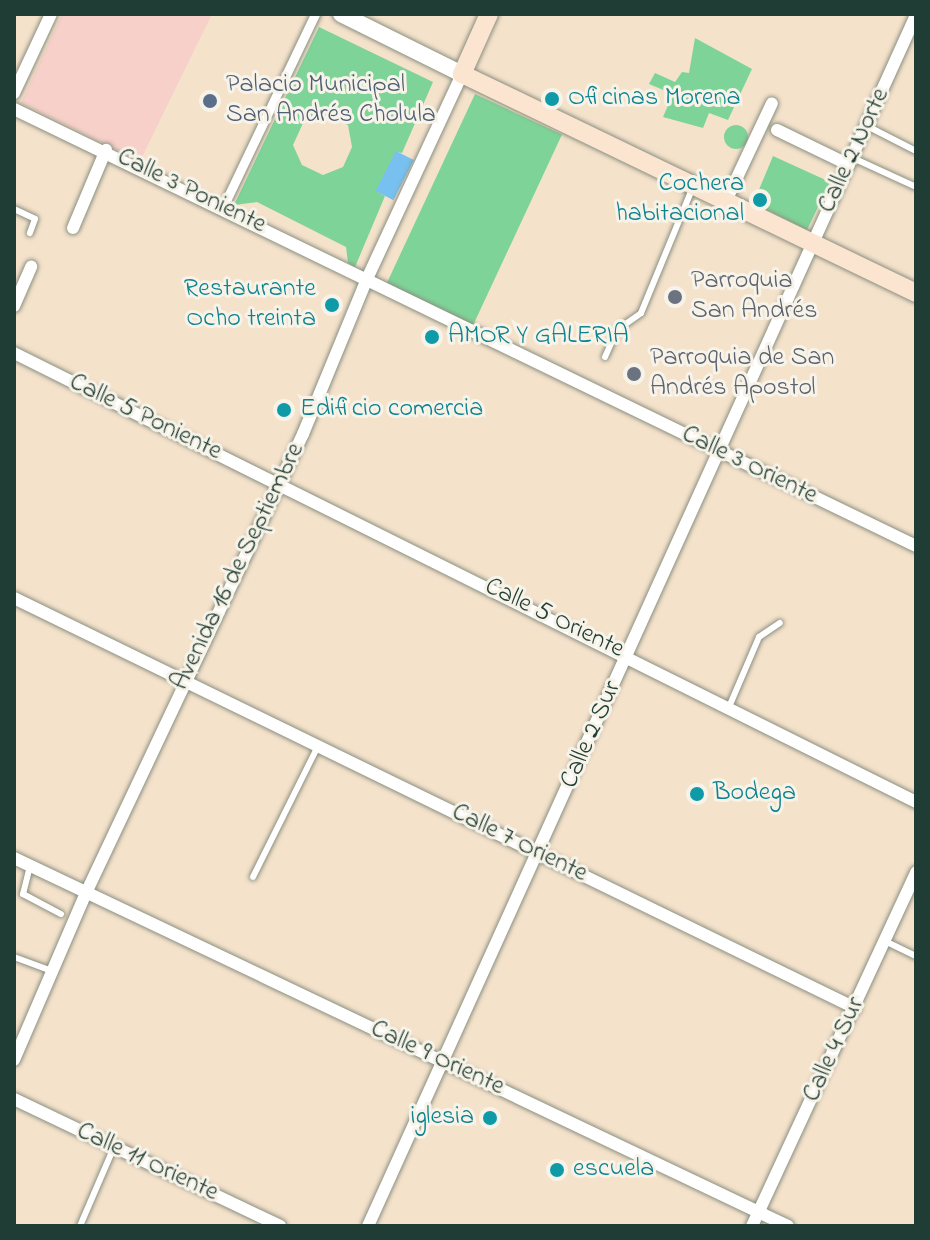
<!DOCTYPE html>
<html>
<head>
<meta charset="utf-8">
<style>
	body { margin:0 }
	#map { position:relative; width:930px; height:1240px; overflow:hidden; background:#f5e2cb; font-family:"Indie Flower",sans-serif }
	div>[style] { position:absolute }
	.built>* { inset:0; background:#f7d0c9 }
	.green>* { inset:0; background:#7ed498; transform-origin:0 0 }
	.round { border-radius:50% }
	.water>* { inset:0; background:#77c0f0; transform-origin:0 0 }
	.roads { filter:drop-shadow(0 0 2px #8a9080) drop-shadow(0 0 2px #8a9080) }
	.service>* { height:6px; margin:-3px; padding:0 3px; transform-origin:3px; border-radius:3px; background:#fff }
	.pedestrian>* { height:9px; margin:-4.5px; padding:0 4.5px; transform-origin:4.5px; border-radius:4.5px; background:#fff }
	.minor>* { height:12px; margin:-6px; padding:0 6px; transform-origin:6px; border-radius:6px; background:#fff }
	.tertiary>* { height:16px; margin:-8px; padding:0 8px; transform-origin:8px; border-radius:8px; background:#fff }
	.secondary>* { height:18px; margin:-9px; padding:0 9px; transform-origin:9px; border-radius:9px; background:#fce5d0 }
	.dots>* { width:22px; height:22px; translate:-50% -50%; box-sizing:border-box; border:4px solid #f7f3e8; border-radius:50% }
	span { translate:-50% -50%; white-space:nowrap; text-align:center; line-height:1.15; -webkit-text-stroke:6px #f7f3e8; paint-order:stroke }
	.service-label { font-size:26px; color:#4e5e75 }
	.left { translate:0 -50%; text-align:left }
	.culture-label { font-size:26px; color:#0d838f }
	.right { translate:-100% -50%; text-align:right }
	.street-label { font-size:26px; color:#1f3d34 }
	.worship-label { font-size:26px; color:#5b616d }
	.frame { position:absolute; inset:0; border:16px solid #1f3d34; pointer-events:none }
</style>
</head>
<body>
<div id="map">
	<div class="built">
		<div style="clip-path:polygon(62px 14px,212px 14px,140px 161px,21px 103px)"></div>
	</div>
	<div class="green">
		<div style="clip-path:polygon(evenodd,319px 27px,433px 82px,402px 153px,397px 152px,378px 192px,385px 196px,355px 267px,348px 263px,346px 247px,257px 202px,234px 205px,319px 27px,327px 115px,348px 125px,352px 147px,343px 167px,323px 175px,302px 165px,293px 145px,304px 121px,327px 115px)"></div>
		<div style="clip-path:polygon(695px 38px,752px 69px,728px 120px,709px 113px,703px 128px,663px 117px,673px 94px,649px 84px,655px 73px,675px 82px,682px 72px,689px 73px)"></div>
		<div style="left:475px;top:94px;width:96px;height:214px;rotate:25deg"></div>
		<div class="round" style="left:724px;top:125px;width:24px;height:24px"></div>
		<div style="clip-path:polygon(773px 156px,830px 182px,807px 230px,763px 208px,768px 197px,758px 192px)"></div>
	</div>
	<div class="water">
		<div style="left:396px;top:151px;width:20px;height:45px;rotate:27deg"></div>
	</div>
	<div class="roads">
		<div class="service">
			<div style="left:867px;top:126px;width:55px;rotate:27deg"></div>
			<div style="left:853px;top:158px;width:69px;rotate:24.7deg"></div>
			<div style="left:14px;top:209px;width:23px;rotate:25deg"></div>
			<div style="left:35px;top:219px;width:15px;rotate:110deg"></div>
			<div style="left:605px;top:357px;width:30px;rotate:-66deg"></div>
			<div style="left:617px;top:330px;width:29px;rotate:-35deg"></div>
			<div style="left:641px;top:313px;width:136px;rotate:-67.6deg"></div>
			<div style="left:729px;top:707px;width:76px;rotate:-66.8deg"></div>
			<div style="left:759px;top:637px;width:25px;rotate:-34deg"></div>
			<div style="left:30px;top:866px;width:29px;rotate:104deg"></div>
			<div style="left:23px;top:894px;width:43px;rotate:27.8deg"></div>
			<div style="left:253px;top:877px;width:146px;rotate:-63.6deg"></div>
			<div style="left:885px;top:941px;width:34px;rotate:26deg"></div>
			<div style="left:14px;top:957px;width:40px;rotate:20.2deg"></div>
			<div style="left:80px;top:1226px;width:86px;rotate:-66.7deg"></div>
		</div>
		<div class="pedestrian">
			<div style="left:223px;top:207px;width:214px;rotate:-64.5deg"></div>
		</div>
		<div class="minor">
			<div style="left:14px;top:93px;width:87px;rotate:-64.9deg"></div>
			<div style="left:14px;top:109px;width:1002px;rotate:25.85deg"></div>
			<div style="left:777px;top:130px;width:80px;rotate:25.9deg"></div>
			<div style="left:725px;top:203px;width:110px;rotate:-64.8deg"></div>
			<div style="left:73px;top:228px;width:85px;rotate:-67.1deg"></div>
			<div style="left:14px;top:306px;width:43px;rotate:-66.4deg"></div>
			<div style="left:14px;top:353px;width:1008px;rotate:26.46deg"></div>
			<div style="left:14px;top:598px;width:936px;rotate:25.99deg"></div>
			<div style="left:14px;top:858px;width:857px;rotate:25.43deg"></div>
			<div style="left:14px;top:1060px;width:182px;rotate:-66.7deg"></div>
			<div style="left:86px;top:893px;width:508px;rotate:-64.7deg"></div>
			<div style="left:303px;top:434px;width:165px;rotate:-67.6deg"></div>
			<div style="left:366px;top:281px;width:228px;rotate:-65.1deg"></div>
			<div style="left:14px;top:1099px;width:295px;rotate:25.5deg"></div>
			<div style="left:368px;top:1226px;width:1329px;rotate:-65.65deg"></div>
			<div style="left:752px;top:1226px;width:390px;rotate:-65.1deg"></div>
		</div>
		<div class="tertiary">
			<div style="left:341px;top:14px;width:135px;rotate:26.4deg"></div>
		</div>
		<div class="secondary">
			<div style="left:489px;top:14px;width:66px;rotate:114.2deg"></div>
			<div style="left:462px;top:74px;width:504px;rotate:25.75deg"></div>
		</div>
	</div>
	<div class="dots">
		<div style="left:552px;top:99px;background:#0f9aa8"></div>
		<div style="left:210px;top:101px;background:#5c6f8a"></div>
		<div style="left:760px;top:200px;background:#0f9aa8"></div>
		<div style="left:675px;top:297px;background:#6b7280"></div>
		<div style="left:332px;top:305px;background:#0f9aa8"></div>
		<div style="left:432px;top:337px;background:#0f9aa8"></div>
		<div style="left:634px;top:374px;background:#6b7280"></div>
		<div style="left:284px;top:410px;background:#0f9aa8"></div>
		<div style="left:697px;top:794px;background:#0f9aa8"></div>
		<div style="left:490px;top:1118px;background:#0f9aa8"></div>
		<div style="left:557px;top:1170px;background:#0f9aa8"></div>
	</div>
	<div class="service-label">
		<span class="left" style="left:226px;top:101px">Palacio Municipal<br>San Andrés Cholula</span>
	</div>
	<div class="culture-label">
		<span class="left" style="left:568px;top:99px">Oficinas Morena</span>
		<span class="right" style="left:744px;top:200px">Cochera<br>habitacional</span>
		<span class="right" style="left:316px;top:305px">Restaurante<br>Ocho treinta</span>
		<span class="left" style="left:448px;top:337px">AMOR Y GALERIA</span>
		<span class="left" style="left:300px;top:410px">Edificio comercia</span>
		<span class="left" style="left:713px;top:794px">Bodega</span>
		<span class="right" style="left:474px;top:1118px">iglesia</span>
		<span class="left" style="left:573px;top:1170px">escuela</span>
	</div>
	<div class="street-label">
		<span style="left:855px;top:151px;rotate:-65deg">Calle 2 Norte</span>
		<span style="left:191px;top:192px;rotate:26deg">Calle 3 Poniente</span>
		<span style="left:145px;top:418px;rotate:26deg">Calle 5 Poniente</span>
		<span style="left:749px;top:466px;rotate:26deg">Calle 3 Oriente</span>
		<span style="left:239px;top:567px;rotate:-64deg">Avenida 16 de Septiembre</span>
		<span style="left:554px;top:619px;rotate:26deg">Calle 5 Oriente</span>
		<span style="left:592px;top:735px;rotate:-66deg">Calle 2 Sur</span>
		<span style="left:519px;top:844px;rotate:26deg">Calle 7 Oriente</span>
		<span style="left:835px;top:1050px;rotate:-65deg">Calle 4 Sur</span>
		<span style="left:437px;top:1059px;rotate:25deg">Calle 9 Oriente</span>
		<span style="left:147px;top:1163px;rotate:25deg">Calle 11 Oriente</span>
	</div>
	<div class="worship-label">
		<span class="left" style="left:691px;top:297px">Parroquia<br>San Andrés</span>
		<span class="left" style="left:650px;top:374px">Parroquia de San<br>Andrés Apostol</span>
	</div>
	<div class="frame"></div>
</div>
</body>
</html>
